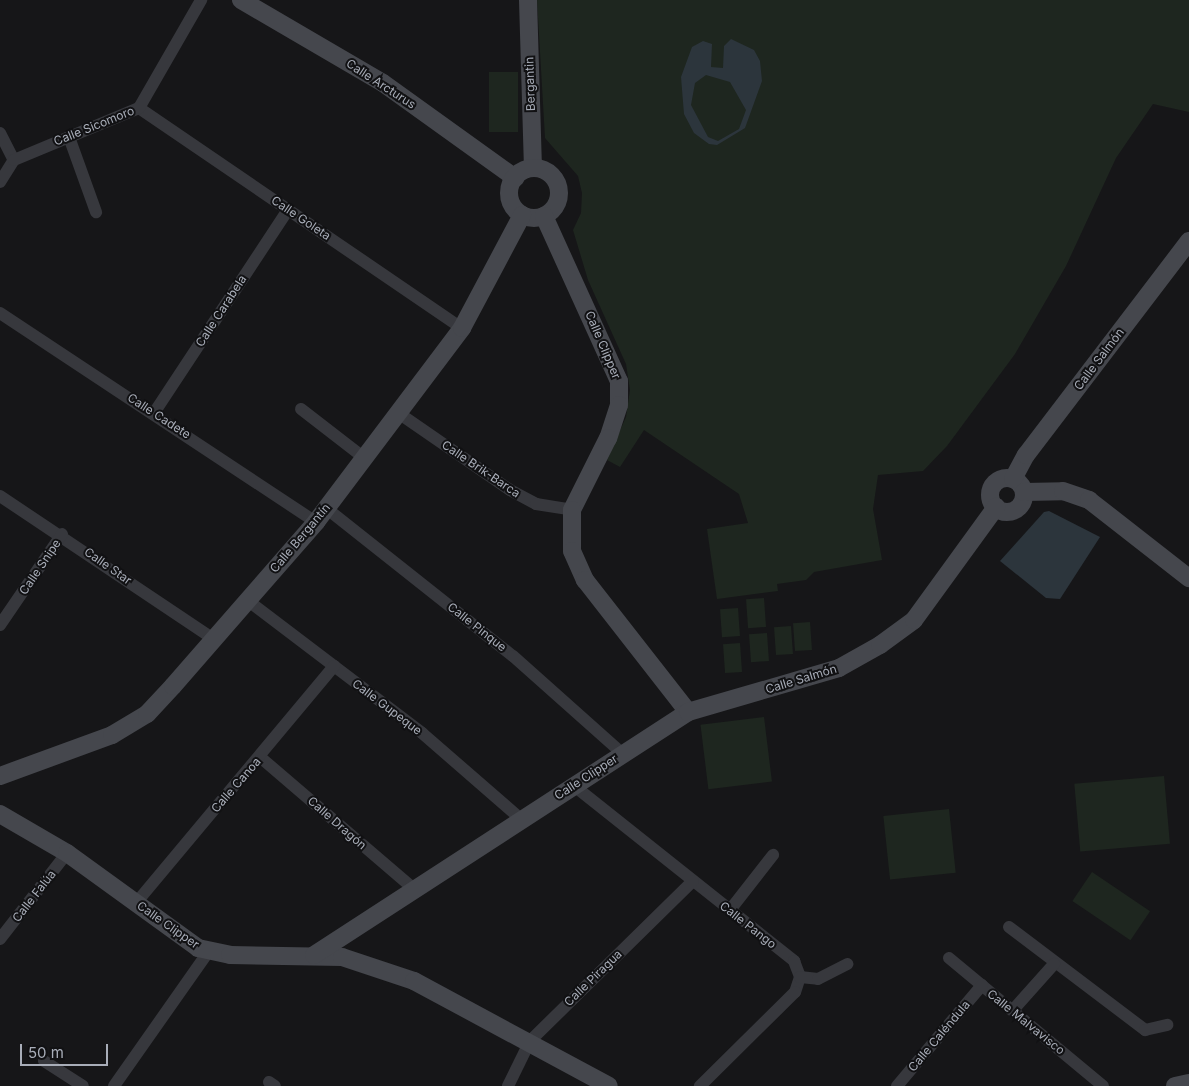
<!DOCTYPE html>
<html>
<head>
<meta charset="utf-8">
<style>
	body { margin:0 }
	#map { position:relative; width:1189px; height:1086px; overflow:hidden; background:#161618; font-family:Inter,sans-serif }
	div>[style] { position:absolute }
	.green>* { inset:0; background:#1e261f; transform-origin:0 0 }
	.water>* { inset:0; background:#2c353c }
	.street>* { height:12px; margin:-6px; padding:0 6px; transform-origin:6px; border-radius:6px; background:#37383d }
	.secondary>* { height:18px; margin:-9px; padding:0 9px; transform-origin:9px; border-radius:9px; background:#45474d }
	.secondary>.ring { margin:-9px; padding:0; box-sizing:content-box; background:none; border:18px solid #45474d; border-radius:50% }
	span { translate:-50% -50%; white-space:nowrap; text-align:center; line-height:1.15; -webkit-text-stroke:4px #111113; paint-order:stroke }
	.street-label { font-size:12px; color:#a8adb8 }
	.scale { position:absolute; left:20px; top:1044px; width:88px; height:22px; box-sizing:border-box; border:2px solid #a8adb8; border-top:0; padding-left:6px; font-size:15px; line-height:18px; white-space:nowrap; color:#a8adb8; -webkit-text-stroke:4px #111113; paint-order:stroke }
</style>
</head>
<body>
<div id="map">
	<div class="green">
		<div style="clip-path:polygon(537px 0,1189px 0,1189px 112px,1153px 104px,1116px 158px,1066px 266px,1015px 354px,947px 446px,923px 471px,878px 475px,873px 509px,882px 560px,814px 572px,806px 580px,777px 584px,778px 591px,717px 599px,707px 529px,748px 523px,739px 494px,644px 430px,620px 467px,607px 460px,626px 417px,630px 390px,626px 364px,588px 280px,573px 230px,581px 213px,582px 193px,578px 176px,545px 138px)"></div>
		<div style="left:489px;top:72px;width:29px;height:60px"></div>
		<div style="left:764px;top:598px;width:29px;height:18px;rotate:86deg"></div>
		<div style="left:738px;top:608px;width:28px;height:18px;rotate:86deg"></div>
		<div style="left:810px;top:622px;width:28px;height:17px;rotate:86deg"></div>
		<div style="left:791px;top:626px;width:28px;height:17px;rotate:86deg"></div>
		<div style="left:767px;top:633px;width:28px;height:18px;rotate:86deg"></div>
		<div style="left:740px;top:643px;width:29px;height:17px;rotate:86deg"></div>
		<div style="left:764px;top:717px;width:65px;height:64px;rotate:83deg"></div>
		<div style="left:1164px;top:776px;width:68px;height:90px;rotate:85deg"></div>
		<div style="left:949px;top:809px;width:64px;height:66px;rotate:84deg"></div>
		<div style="left:1092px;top:872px;width:70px;height:35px;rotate:34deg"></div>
	</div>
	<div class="water">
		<div style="clip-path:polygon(evenodd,731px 39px,754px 50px,760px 61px,762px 81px,745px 128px,717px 145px,709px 144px,694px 133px,684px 114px,681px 77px,692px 47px,703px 41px,712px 44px,711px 67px,723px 68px,724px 46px,731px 39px,706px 75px,730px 82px,746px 110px,739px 129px,718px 141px,708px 137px,691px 105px,695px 83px,706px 75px)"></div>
		<div style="clip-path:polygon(1049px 511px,1100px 537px,1060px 599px,1046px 598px,1000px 561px,1044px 512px)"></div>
	</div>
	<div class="street">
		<div style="left:139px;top:108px;width:391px;rotate:34.3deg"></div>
		<div style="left:0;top:133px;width:30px;rotate:63deg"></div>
		<div style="left:69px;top:137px;width:80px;rotate:70.2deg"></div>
		<div style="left:0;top:182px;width:26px;rotate:-58deg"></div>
		<div style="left:14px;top:160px;width:135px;rotate:-22.6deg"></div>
		<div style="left:139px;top:108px;width:125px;rotate:-60.1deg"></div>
		<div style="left:0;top:313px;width:379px;rotate:33.5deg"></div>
		<div style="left:301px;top:409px;width:78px;rotate:37.7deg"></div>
		<div style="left:397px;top:412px;width:137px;rotate:34.6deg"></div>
		<div style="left:510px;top:490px;width:30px;rotate:28deg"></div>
		<div style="left:536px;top:504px;width:36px;rotate:9deg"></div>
		<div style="left:154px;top:413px;width:243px;rotate:-56.6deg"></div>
		<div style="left:0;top:496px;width:257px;rotate:33.8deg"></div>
		<div style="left:326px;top:508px;width:238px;rotate:38.4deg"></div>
		<div style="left:513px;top:656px;width:146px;rotate:41.7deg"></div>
		<div style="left:247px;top:600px;width:220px;rotate:37.2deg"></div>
		<div style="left:422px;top:733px;width:131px;rotate:41deg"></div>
		<div style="left:0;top:625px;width:110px;rotate:-55.7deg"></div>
		<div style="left:260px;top:757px;width:203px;rotate:40.6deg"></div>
		<div style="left:573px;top:785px;width:283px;rotate:38.5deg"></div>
		<div style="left:794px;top:961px;width:17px;rotate:69deg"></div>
		<div style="left:800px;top:977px;width:16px;rotate:108deg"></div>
		<div style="left:795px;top:992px;width:134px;rotate:135.3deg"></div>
		<div style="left:136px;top:903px;width:309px;rotate:-50.1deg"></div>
		<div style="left:730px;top:910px;width:70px;rotate:-52deg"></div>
		<div style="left:1009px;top:927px;width:171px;rotate:37.1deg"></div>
		<div style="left:1145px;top:1030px;width:23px;rotate:-13deg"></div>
		<div style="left:0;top:939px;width:109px;rotate:-52.1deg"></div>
		<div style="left:949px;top:958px;width:200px;rotate:39.7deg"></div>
		<div style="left:800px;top:977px;width:18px;rotate:6deg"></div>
		<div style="left:818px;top:979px;width:33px;rotate:-27deg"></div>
		<div style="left:1013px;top:1010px;width:62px;rotate:-48.3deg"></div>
		<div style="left:44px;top:1061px;width:46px;rotate:32.7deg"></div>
		<div style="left:269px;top:1082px;width:7px;rotate:34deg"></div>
		<div style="left:114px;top:1086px;width:165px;rotate:-54.9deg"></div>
		<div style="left:508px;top:1086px;width:50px;rotate:-63.9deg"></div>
		<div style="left:530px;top:1041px;width:228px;rotate:-44.5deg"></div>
		<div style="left:897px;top:1086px;width:132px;rotate:-49.9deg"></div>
	</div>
	<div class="secondary">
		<div style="left:241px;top:0;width:164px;rotate:30.3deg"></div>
		<div style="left:383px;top:83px;width:163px;rotate:35.7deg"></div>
		<div style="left:528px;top:0;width:168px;rotate:88.3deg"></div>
		<div class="ring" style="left:509px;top:168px;width:32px;height:32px"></div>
		<div style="left:544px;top:216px;width:181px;rotate:65.6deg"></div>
		<div style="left:619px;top:381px;width:24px;rotate:90deg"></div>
		<div style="left:619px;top:405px;width:35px;rotate:108deg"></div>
		<div style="left:608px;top:438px;width:80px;rotate:116.6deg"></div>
		<div style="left:572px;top:510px;width:41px;rotate:90deg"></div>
		<div style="left:572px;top:551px;width:32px;rotate:66deg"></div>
		<div style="left:585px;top:580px;width:167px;rotate:52deg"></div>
		<div class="ring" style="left:990px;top:478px;width:16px;height:16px"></div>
		<div style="left:1013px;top:479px;width:27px;rotate:-62deg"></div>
		<div style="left:1026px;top:455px;width:269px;rotate:-52.7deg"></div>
		<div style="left:1024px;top:492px;width:39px;rotate:-1deg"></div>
		<div style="left:1063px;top:491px;width:28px;rotate:19deg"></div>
		<div style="left:1089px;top:500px;width:127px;rotate:38deg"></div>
		<div style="left:0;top:776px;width:119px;rotate:-20.1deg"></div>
		<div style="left:112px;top:735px;width:41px;rotate:-31deg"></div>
		<div style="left:147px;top:714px;width:38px;rotate:-47deg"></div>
		<div style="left:173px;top:686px;width:218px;rotate:-48.9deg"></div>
		<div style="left:316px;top:522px;width:243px;rotate:-53deg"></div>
		<div style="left:462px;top:328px;width:128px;rotate:-62deg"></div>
		<div style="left:0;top:814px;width:78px;rotate:30.2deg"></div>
		<div style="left:67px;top:853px;width:162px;rotate:35.9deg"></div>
		<div style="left:198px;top:948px;width:33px;rotate:12deg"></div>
		<div style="left:230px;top:955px;width:112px;rotate:1deg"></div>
		<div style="left:342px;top:957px;width:76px;rotate:18.4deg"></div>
		<div style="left:414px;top:981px;width:221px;rotate:28.3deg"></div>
		<div style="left:314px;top:955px;width:446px;rotate:-33deg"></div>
		<div style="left:688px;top:712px;width:157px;rotate:-16.2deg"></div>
		<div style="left:839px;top:668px;width:47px;rotate:-29.3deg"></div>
		<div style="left:880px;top:645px;width:42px;rotate:-36.3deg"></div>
		<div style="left:914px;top:620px;width:140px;rotate:-54deg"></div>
		<div style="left:1175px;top:1086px;width:14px;rotate:-12deg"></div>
	</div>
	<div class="street-label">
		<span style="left:381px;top:84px;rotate:33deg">Calle Arcturus</span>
		<span style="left:530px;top:84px;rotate:-92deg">Bergantin</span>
		<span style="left:94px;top:126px;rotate:-22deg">Calle Sicomoro</span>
		<span style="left:301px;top:218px;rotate:34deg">Calle Goleta</span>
		<span style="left:221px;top:311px;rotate:-57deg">Calle Carabela</span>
		<span style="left:603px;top:345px;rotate:67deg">Calle Clipper</span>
		<span style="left:1099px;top:359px;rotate:-53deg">Calle Salmón</span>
		<span style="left:159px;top:416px;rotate:33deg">Calle Cadete</span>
		<span style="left:481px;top:469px;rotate:34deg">Calle Brik-Barca</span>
		<span style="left:300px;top:538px;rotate:-50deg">Calle Bergantín</span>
		<span style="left:108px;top:566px;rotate:35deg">Calle Star</span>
		<span style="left:40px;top:567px;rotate:-56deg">Calle Snipe</span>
		<span style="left:477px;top:627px;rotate:38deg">Calle Pinque</span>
		<span style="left:801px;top:679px;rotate:-17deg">Calle Salmón</span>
		<span style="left:387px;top:707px;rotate:37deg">Calle Gupeque</span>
		<span style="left:586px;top:777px;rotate:-33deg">Calle Clipper</span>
		<span style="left:236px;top:785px;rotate:-49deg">Calle Canoa</span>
		<span style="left:337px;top:823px;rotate:41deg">Calle Dragón</span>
		<span style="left:34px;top:896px;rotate:-52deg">Calle Falúa</span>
		<span style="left:168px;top:925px;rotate:35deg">Calle Clipper</span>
		<span style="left:748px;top:925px;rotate:38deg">Calle Pango</span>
		<span style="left:593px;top:978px;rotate:-44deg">Calle Piragua</span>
		<span style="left:1026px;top:1022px;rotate:39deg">Calle Malvavisco</span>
		<span style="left:939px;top:1036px;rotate:-50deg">Calle Caléndula</span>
	</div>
	<div class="scale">50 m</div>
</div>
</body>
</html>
